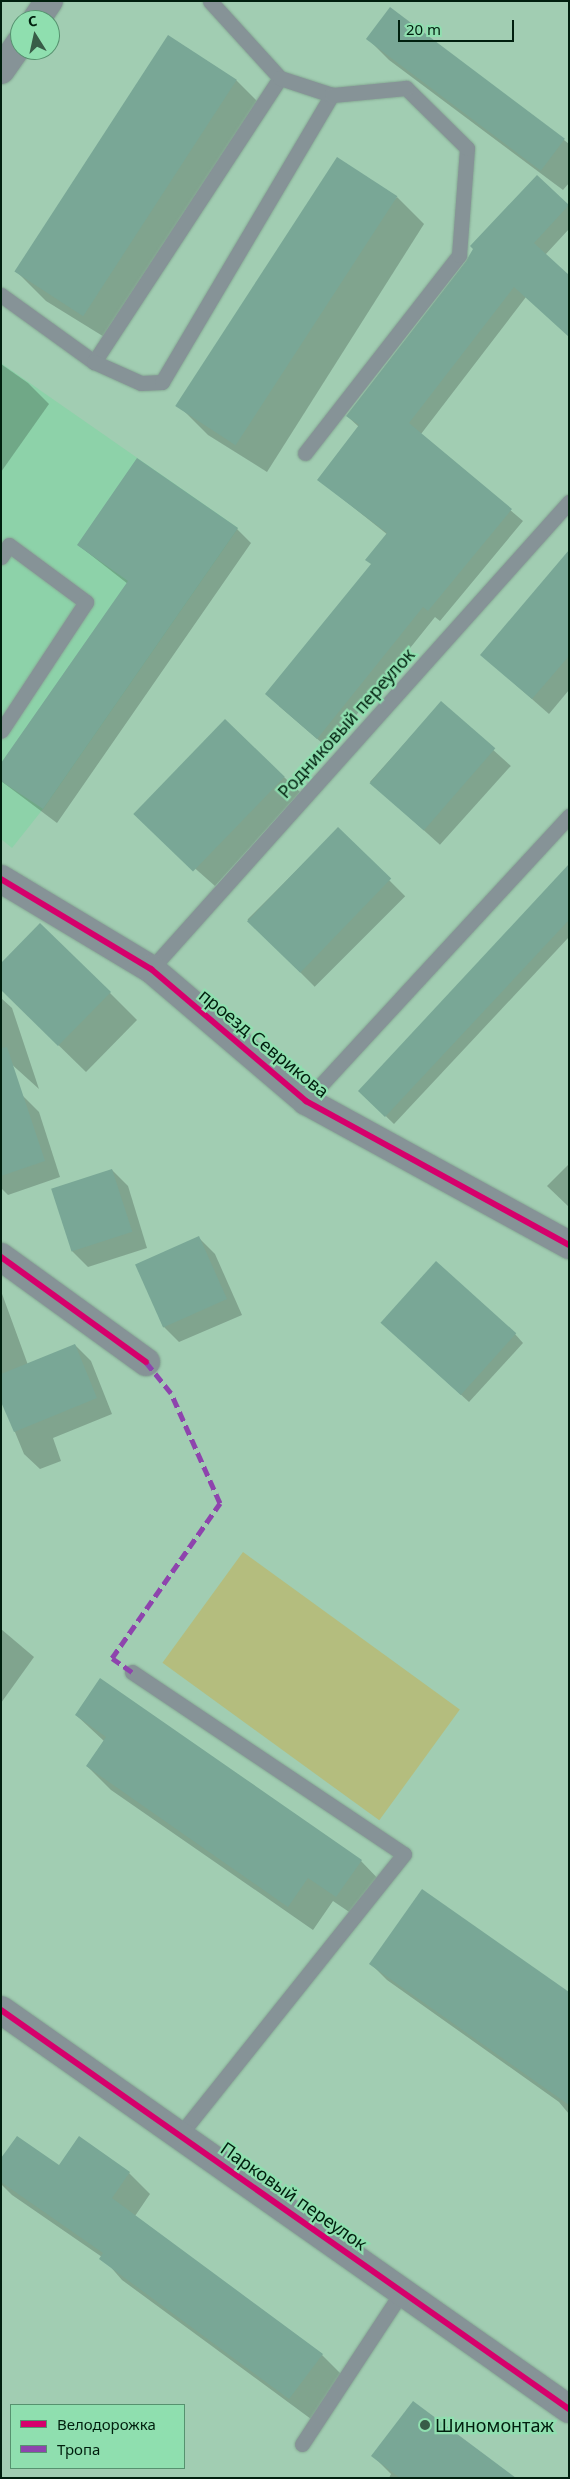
<!DOCTYPE html>
<html>
<head>
<meta charset="utf-8">
<style>
	body { margin:0 }
	#map { position:relative; width:570px; height:2479px; overflow:hidden; background:#a1cdb2; font-family:"Noto Sans",sans-serif }
	div>[style] { position:absolute }
	.built>* { inset:0; background:#8dd2a9 }
	.green>* { inset:0; background:#b4bd7e; transform-origin:0 0 }
	.shadow>* { inset:0; background:#0003; transform-origin:0 0 }
	.building>* { inset:0; background:#79a796; transform-origin:0 0 }
	.roads { filter:drop-shadow(0 0 1px #87aa95) drop-shadow(0 0 1px #87aa95) }
	.service>* { height:15px; margin:-7.5px; padding:0 7.5px; transform-origin:7.5px; border-radius:7.5px; background:#869397 }
	.minor>* { height:28px; margin:-14px; padding:0 14px; transform-origin:14px; border-radius:14px; background:#869397 }
	.quiet>* { height:5px; margin-top:-2.5px; transform-origin:0; background:repeating-linear-gradient(90deg,#8e44ad 0 10px,transparent 0 15px) }
	.cycleway>* { height:6px; margin:-3px; padding:0 3px; transform-origin:3px; border-radius:3px; background:#d6006c }
	.dots>* { width:14px; height:14px; translate:-50% -50%; box-sizing:border-box; border:2px solid #8fdfaf; border-radius:50% }
	span { translate:-50% -50%; white-space:nowrap; text-align:center; line-height:1.15; -webkit-text-stroke:4.5px #8fdfaf; paint-order:stroke }
	.street-label { font-size:18px; color:#001f0e }
	.poi-label { font-size:18px; color:#001f0e }
	.left { translate:0 -50%; text-align:left }
	.frame { position:absolute; inset:0; border:2px solid #001f0e; pointer-events:none }
	.legend { position:absolute; left:10px; top:2404px; width:175px; height:65px; box-sizing:border-box; background:#8fdfaf; border:1px solid #56926f; margin:0; padding:6px 9px; list-style:none; font-size:15px; color:#001f0e }
	.legend li { display:flex; align-items:center; gap:10px; height:25px }
	.legend b { width:25px; border:1px solid #56926f }
	.north { position:absolute; left:10px; top:10px; width:50px; height:50px; box-sizing:border-box; background:#8fdfaf; border:1px solid #56926f; border-radius:50%; rotate:350deg; font-size:14px; font-weight:700; line-height:20px; text-align:center; color:#001f0e }
	.north::after { content:''; display:block; margin:auto; width:18px; height:22px; background:#385c47; clip-path:polygon(50% 0,100% 100%,50% 72%,0 100%) }
	.scale { position:absolute; left:398px; top:20px; width:116px; height:22px; box-sizing:border-box; border:2px solid #001f0e; border-top:0; padding-left:6px; font-size:15px; line-height:18px; white-space:nowrap; color:#001f0e; -webkit-text-stroke:4px #8fdfaf; paint-order:stroke }
</style>
</head>
<body>
<div id="map">
	<div class="built">
		<div style="clip-path:polygon(1px 363px,238px 528px,43px 809px,12px 848px,1px 839px)"></div>
	</div>
	<div class="green">
		<div style="left:243px;top:1552px;width:268px;height:137px;rotate:36deg"></div>
	</div>
	<div class="shadow">
		<div style="clip-path:polygon(368px 39px,564px 140px,569px 144px,569px 183px,563px 190px,389px 60px)"></div>
		<div style="clip-path:polygon(236px 80px,263px 107px,114px 343px,46px 301px,19px 274px)"></div>
		<div style="clip-path:polygon(537px 177px,569px 207px,569px 229px,545px 255px,526px 297px,421px 434px,523px 521px,440px 621px,435px 617px,329px 749px,279px 706px,372px 565px,388px 535px,319px 480px,359px 427px,347px 416px)"></div>
		<div style="clip-path:polygon(397px 197px,424px 224px,267px 472px,208px 435px,181px 408px)"></div>
		<div style="clip-path:polygon(1px 364px,28px 383px,49px 404px,1px 472px)"></div>
		<div style="clip-path:polygon(137px 460px,237px 529px,251px 543px,57px 823px,1px 781px,1px 766px,128px 584px,78px 545px)"></div>
		<div style="clip-path:polygon(569px 583px,569px 690px,549px 714px,482px 655px)"></div>
		<div style="left:441px;top:703px;width:94px;height:106px;rotate:42deg"></div>
		<div style="clip-path:polygon(284px 777px,300px 792px,215px 886px,155px 833px)"></div>
		<div style="left:338px;top:829px;width:95px;height:128px;rotate:45deg"></div>
		<div style="clip-path:polygon(569px 866px,569px 937px,394px 1124px,368px 1099px)"></div>
		<div style="clip-path:polygon(1px 989px,110px 993px,137px 1020px,86px 1072px)"></div>
		<div style="clip-path:polygon(1px 998px,12px 1008px,39px 1089px,8px 1061px,1px 1069px)"></div>
		<div style="clip-path:polygon(23px 1096px,39px 1112px,60px 1177px,8px 1195px,1px 1188px,1px 1103px)"></div>
		<div style="clip-path:polygon(569px 1164px,569px 1207px,547px 1186px)"></div>
		<div style="clip-path:polygon(112px 1170px,128px 1186px,147px 1248px,88px 1267px,72px 1251px)"></div>
		<div style="clip-path:polygon(199px 1238px,215px 1254px,242px 1315px,179px 1342px,163px 1326px,137px 1265px)"></div>
		<div style="clip-path:polygon(1px 1291px,28px 1365px,75px 1345px,91px 1361px,112px 1414px,53px 1438px,61px 1461px,40px 1469px,24px 1454px,1px 1398px)"></div>
		<div style="clip-path:polygon(390px 1330px,515px 1334px,523px 1343px,469px 1402px)"></div>
		<div style="clip-path:polygon(1px 1629px,34px 1657px,1px 1703px)"></div>
		<div style="clip-path:polygon(76px 1715px,361px 1861px,385px 1886px,361px 1920px,333px 1901px,313px 1930px,111px 1790px,87px 1766px,104px 1741px)"></div>
		<div style="clip-path:polygon(371px 1964px,569px 1993px,569px 2114px,559px 2102px,387px 1980px)"></div>
		<div style="clip-path:polygon(1px 2160px,129px 2173px,150px 2194px,135px 2216px,322px 2355px,343px 2376px,311px 2419px,122px 2280px,102px 2257px,12px 2195px,1px 2184px)"></div>
		<div style="clip-path:polygon(373px 2456px,510px 2478px,389px 2478px,391px 2474px)"></div>
	</div>
	<div class="building">
		<div style="left:390px;top:7px;width:219px;height:40px;rotate:37deg"></div>
		<div style="left:168px;top:35px;width:82px;height:282px;rotate:33deg"></div>
		<div style="left:337px;top:157px;width:72px;height:297px;rotate:33deg"></div>
		<div style="clip-path:polygon(537px 175px,569px 205px,534px 243px,569px 275px,569px 337px,514px 287px,409px 423px,512px 509px,428px 611px,423px 607px,317px 739px,265px 694px,371px 564px,365px 560px,387px 533px,317px 480px,359px 425px,346px 416px,466px 261px,473px 249px,470px 246px)"></div>
		<div style="clip-path:polygon(137px 458px,238px 528px,43px 809px,1px 781px,1px 763px,128px 581px,77px 545px)"></div>
		<div style="clip-path:polygon(569px 550px,569px 656px,532px 699px,480px 655px)"></div>
		<div style="left:441px;top:701px;width:72px;height:109px;rotate:41deg"></div>
		<div style="left:225px;top:719px;width:83px;height:132px;rotate:44deg"></div>
		<div style="left:338px;top:827px;width:74px;height:131px;rotate:44deg"></div>
		<div style="clip-path:polygon(569px 864px,569px 920px,385px 1117px,358px 1091px)"></div>
		<div style="clip-path:polygon(40px 923px,111px 992px,58px 1046px,1px 990px,1px 963px)"></div>
		<div style="clip-path:polygon(7px 1047px,45px 1161px,1px 1176px,1px 1048px)"></div>
		<div style="left:112px;top:1169px;width:66px;height:64px;rotate:72deg"></div>
		<div style="left:199px;top:1236px;width:69px;height:70px;rotate:66deg"></div>
		<div style="left:436px;top:1261px;width:108px;height:83px;rotate:42deg"></div>
		<div style="clip-path:polygon(75px 1344px,97px 1398px,14px 1432px,1px 1402px,1px 1374px)"></div>
		<div style="clip-path:polygon(100px 1678px,362px 1860px,336px 1897px,308px 1878px,288px 1907px,86px 1766px,106px 1737px,75px 1715px)"></div>
		<div style="clip-path:polygon(422px 1889px,569px 1992px,569px 2105px,369px 1964px)"></div>
		<div style="clip-path:polygon(17px 2136px,59px 2165px,79px 2136px,130px 2172px,112px 2198px,323px 2354px,289px 2399px,99px 2259px,103px 2253px,1px 2182px,1px 2158px)"></div>
		<div style="clip-path:polygon(413px 2401px,516px 2478px,400px 2478px,371px 2456px)"></div>
	</div>
	<div class="roads">
		<div class="service">
			<div style="left:1px;top:295px;width:115px;rotate:35.8deg"></div>
			<div style="left:94px;top:362px;width:339px;rotate:-56.8deg"></div>
			<div style="left:280px;top:78px;width:104px;rotate:-132.3deg"></div>
			<div style="left:94px;top:362px;width:51px;rotate:24.1deg"></div>
			<div style="left:141px;top:383px;width:21px;rotate:-3deg"></div>
			<div style="left:162px;top:382px;width:334px;rotate:-59.4deg"></div>
			<div style="left:332px;top:95px;width:55px;rotate:-161.9deg"></div>
			<div style="left:305px;top:453px;width:251px;rotate:-52.1deg"></div>
			<div style="left:459px;top:255px;width:107px;rotate:-85.7deg"></div>
			<div style="left:467px;top:148px;width:86px;rotate:-135.5deg"></div>
			<div style="left:406px;top:88px;width:74px;rotate:174.6deg"></div>
			<div style="left:1px;top:557px;width:14px;rotate:-56deg"></div>
			<div style="left:9px;top:545px;width:96px;rotate:36.5deg"></div>
			<div style="left:86px;top:602px;width:154px;rotate:123.4deg"></div>
			<div style="left:151px;top:969px;width:627px;rotate:-48.17deg"></div>
			<div style="left:306px;top:1101px;width:388px;rotate:-47.3deg"></div>
			<div style="left:132px;top:1672px;width:327px;rotate:33.8deg"></div>
			<div style="left:404px;top:1854px;width:359px;rotate:128.6deg"></div>
			<div style="left:302px;top:2444px;width:184px;rotate:-56.7deg"></div>
		</div>
		<div class="minor">
			<div style="left:36px;top:20px;width:23px;rotate:-56deg"></div>
			<div style="left:1px;top:70px;width:33px;rotate:-55deg"></div>
			<div style="left:1px;top:879px;width:175px;rotate:31deg"></div>
			<div style="left:151px;top:969px;width:204px;rotate:40.4deg"></div>
			<div style="left:306px;top:1101px;width:300px;rotate:28.7deg"></div>
			<div style="left:1px;top:1257px;width:179px;rotate:35.9deg"></div>
			<div style="left:1px;top:2010px;width:694px;rotate:35.09deg"></div>
		</div>
	</div>
	<div class="quiet">
		<div style="left:132px;top:1672px;width:24px;rotate:-145deg"></div>
		<div style="left:112px;top:1658px;width:189px;rotate:-55.1deg"></div>
		<div style="left:220px;top:1503px;width:120px;rotate:-114deg"></div>
		<div style="left:171px;top:1393px;width:40px;rotate:-129deg"></div>
	</div>
	<div class="cycleway">
		<div style="left:1px;top:879px;width:175px;rotate:31deg"></div>
		<div style="left:151px;top:969px;width:204px;rotate:40.4deg"></div>
		<div style="left:306px;top:1101px;width:300px;rotate:28.7deg"></div>
		<div style="left:1px;top:1257px;width:179px;rotate:35.9deg"></div>
		<div style="left:1px;top:2010px;width:694px;rotate:35.09deg"></div>
	</div>
	<div class="dots">
		<div style="left:425px;top:2425px;background:#385c47"></div>
	</div>
	<div class="street-label">
		<span style="left:346px;top:723px;rotate:-48deg">Родниковый переулок</span>
		<span style="left:264px;top:1043px;rotate:39deg">проезд Севрикова</span>
		<span style="left:294px;top:2196px;rotate:35deg">Парковый переулок</span>
	</div>
	<div class="poi-label">
		<span class="left" style="left:435px;top:2425px">Шиномонтаж</span>
	</div>
	<div class="frame"></div>
	<ul class="legend">
	<li><b style="height:6px;background:#d6006c"></b>Велодорожка</li>
	<li><b style="height:6px;background:#8e44ad"></b>Тропа</li>
	</ul>
	<div class="north">С</div>
	<div class="scale">20 m</div>
</div>
</body>
</html>
